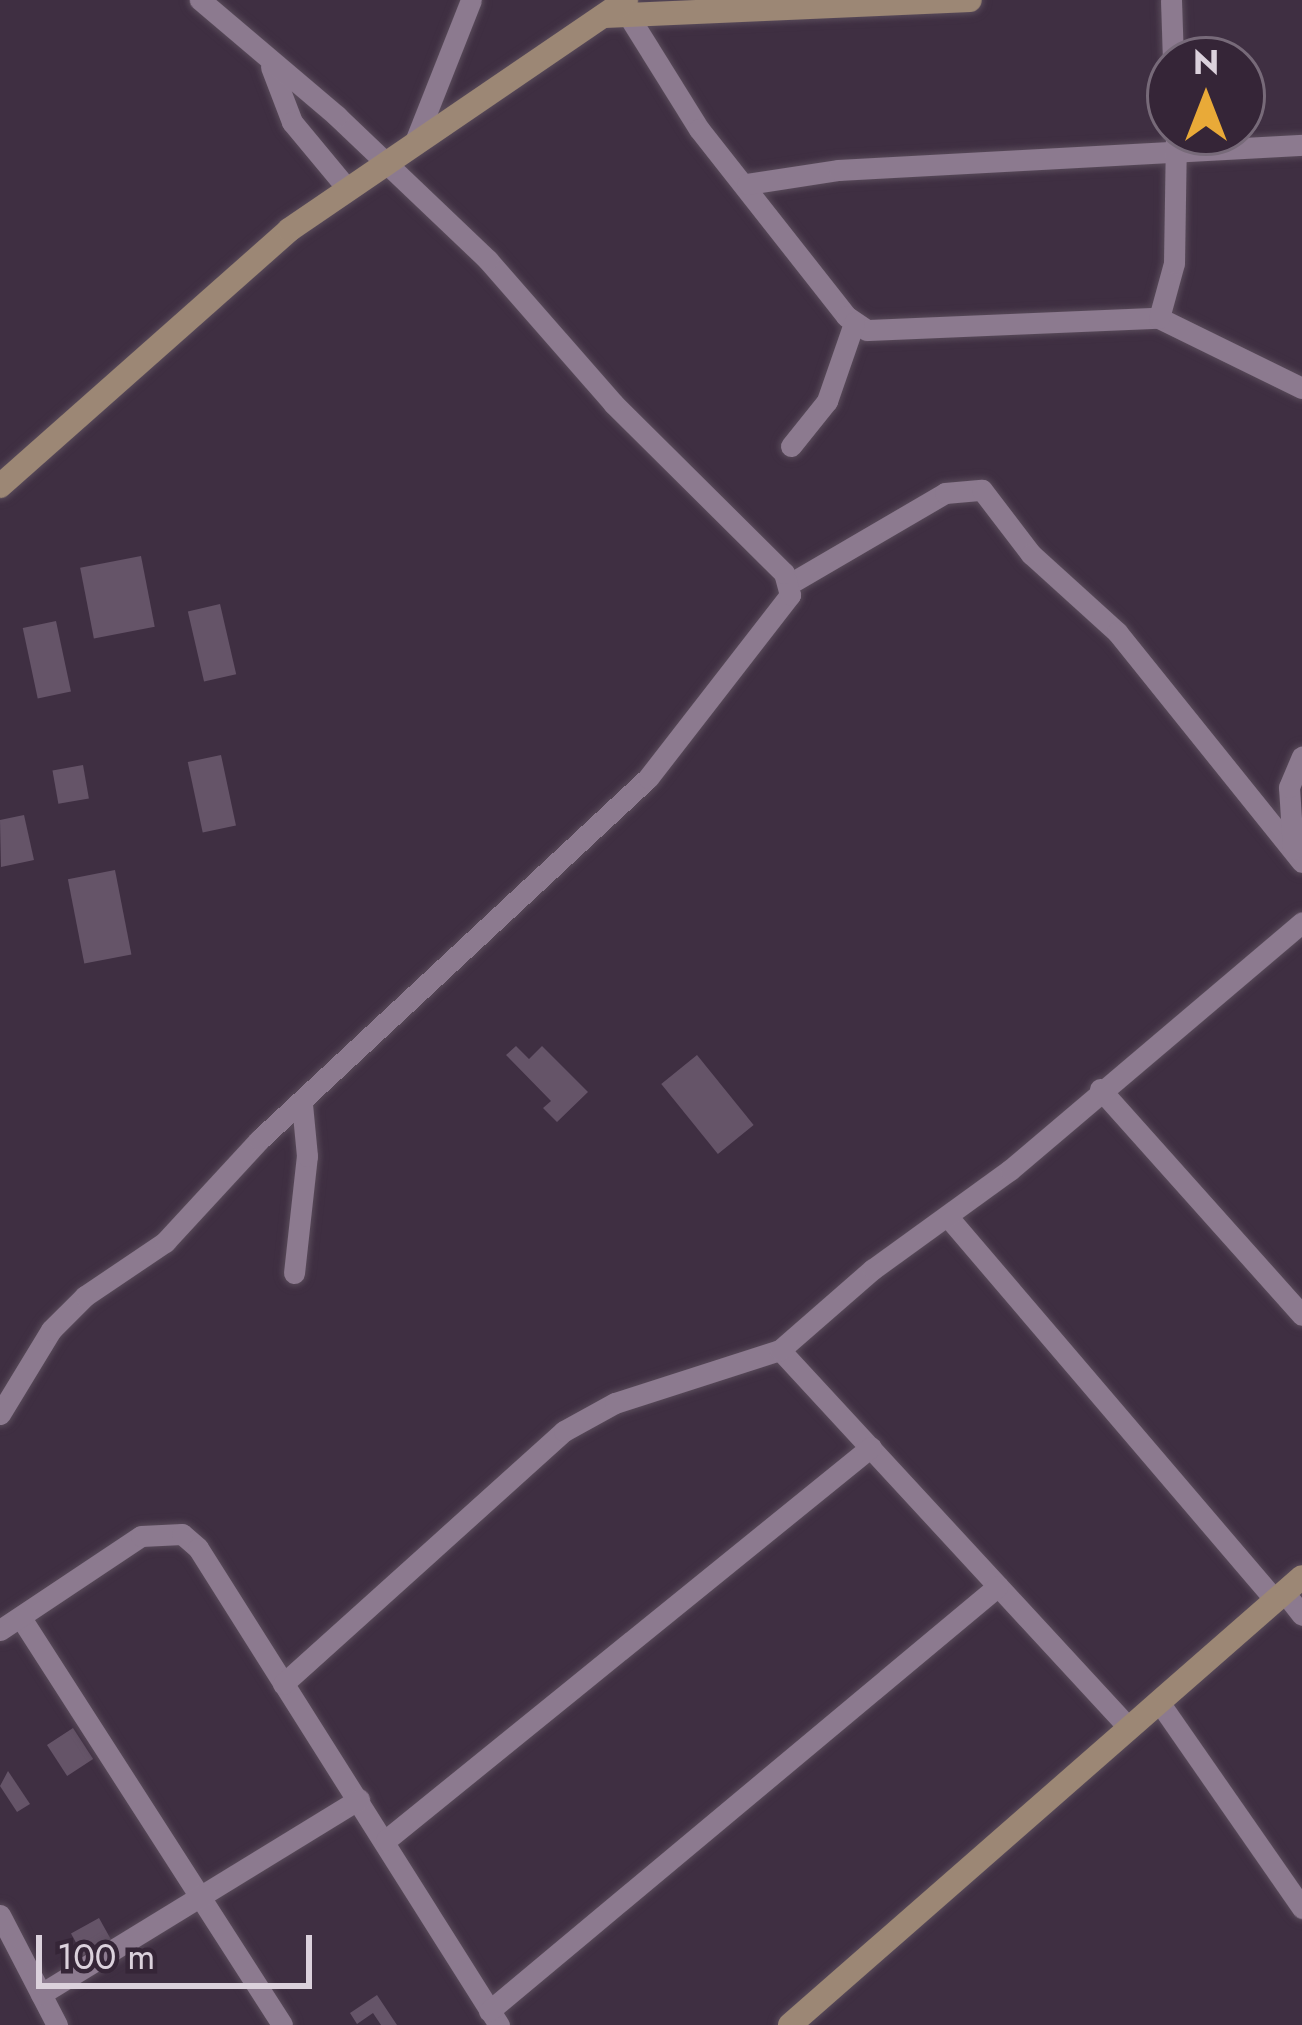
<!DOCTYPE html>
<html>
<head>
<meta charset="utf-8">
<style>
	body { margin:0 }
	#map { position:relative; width:1302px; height:2025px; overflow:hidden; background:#3f2f42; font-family:Jost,sans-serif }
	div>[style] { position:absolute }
	.building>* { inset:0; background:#655468; transform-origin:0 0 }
	.roads { filter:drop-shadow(0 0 3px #594b5a) drop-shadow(0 0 3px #594b5a) }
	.street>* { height:21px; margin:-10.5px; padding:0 10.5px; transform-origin:10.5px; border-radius:10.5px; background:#8c7a8f }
	.secondary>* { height:24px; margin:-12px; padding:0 12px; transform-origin:12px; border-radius:12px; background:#9c8775 }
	span { translate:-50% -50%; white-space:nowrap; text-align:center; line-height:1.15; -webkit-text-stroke:10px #352537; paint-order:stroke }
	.north { position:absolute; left:1146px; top:36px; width:120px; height:120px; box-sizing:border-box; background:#352537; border:3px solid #776a79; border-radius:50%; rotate:0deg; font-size:33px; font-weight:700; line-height:48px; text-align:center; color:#dbd1dc }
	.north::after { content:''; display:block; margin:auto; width:42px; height:54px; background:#e9aa38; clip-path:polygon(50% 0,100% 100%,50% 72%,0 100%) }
	.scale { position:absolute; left:36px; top:1935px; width:276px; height:54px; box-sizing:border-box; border:6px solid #dbd1dc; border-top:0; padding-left:15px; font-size:36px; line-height:42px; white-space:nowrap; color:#dbd1dc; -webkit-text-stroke:9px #352537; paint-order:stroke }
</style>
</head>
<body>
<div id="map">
	<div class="building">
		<div style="left:141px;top:556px;width:72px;height:62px;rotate:79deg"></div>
		<div style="left:220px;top:604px;width:72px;height:33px;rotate:77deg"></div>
		<div style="left:56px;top:621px;width:72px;height:34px;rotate:78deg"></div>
		<div style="left:221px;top:755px;width:72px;height:34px;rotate:78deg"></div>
		<div style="left:83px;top:765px;width:34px;height:31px;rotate:80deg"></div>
		<div style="clip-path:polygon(24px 815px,34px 860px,1px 867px,0 820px)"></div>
		<div style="left:115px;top:870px;width:86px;height:48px;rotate:79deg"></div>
		<div style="clip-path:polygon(516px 1046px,529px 1059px,542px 1046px,588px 1092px,557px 1122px,543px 1108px,551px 1101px,506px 1055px)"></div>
		<div style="left:697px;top:1055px;width:90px;height:46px;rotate:51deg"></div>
		<div style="left:73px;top:1728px;width:37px;height:31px;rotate:57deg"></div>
		<div style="clip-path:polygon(8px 1771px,30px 1804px,17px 1812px,0 1786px)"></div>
		<div style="left:99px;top:1918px;width:25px;height:32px;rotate:61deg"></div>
		<div style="clip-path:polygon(377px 1995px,397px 2025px,381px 2025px,373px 2013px,357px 2024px,350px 2013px)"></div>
	</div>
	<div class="roads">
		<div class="street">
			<div style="left:1171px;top:0;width:60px;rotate:88.1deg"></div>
			<div style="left:628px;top:15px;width:134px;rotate:58.1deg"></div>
			<div style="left:699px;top:129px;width:238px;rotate:51.8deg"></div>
			<div style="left:846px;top:316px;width:25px;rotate:34deg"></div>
			<div style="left:867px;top:330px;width:292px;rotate:-2.4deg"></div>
			<div style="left:1159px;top:318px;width:159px;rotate:26.1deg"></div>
			<div style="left:271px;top:67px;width:59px;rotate:69.1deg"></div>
			<div style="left:292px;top:122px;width:85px;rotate:50.3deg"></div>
			<div style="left:416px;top:139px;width:149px;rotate:-68.4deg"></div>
			<div style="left:747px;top:184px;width:93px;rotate:-8.7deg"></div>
			<div style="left:839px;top:170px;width:464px;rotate:-3.1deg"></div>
			<div style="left:1159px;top:318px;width:57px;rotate:-74.7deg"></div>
			<div style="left:1174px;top:263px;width:131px;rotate:-89.1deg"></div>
			<div style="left:791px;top:446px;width:58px;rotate:-51.3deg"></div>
			<div style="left:827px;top:401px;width:83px;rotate:-70.9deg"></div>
			<div style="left:791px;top:583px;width:178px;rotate:-30.3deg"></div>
			<div style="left:945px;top:493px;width:37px;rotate:-5deg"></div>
			<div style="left:982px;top:490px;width:81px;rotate:52.6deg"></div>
			<div style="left:1031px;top:554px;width:116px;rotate:42.2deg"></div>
			<div style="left:1117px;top:632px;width:295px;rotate:51.2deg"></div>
			<div style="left:1293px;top:849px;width:62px;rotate:-93.7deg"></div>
			<div style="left:1289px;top:787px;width:33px;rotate:-67deg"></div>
			<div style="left:1100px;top:1089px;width:303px;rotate:48.2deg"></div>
			<div style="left:948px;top:1217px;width:504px;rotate:49.51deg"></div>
			<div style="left:294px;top:1273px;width:118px;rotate:-83.7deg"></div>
			<div style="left:307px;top:1156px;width:52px;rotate:-95.5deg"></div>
			<div style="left:780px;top:1350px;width:514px;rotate:47.28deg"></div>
			<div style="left:0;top:1414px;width:98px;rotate:-58.7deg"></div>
			<div style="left:51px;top:1330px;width:48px;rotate:-45deg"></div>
			<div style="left:85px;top:1296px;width:97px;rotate:-34deg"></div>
			<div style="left:165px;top:1242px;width:139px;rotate:-47.3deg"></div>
			<div style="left:259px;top:1140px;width:531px;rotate:-42.94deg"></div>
			<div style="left:648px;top:778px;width:232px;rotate:-52.2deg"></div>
			<div style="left:790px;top:595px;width:23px;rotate:-105deg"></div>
			<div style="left:784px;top:573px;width:241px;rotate:-135.2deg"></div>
			<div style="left:613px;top:403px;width:190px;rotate:-131.2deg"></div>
			<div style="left:488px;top:260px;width:209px;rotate:-136.4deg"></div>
			<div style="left:337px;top:116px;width:180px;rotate:-139.7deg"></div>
			<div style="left:1284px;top:1592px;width:29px;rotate:52deg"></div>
			<div style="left:21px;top:1618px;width:483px;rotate:57.3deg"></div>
			<div style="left:0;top:1630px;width:169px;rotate:-33.7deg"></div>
			<div style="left:141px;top:1536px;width:41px;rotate:-2.8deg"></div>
			<div style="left:182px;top:1534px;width:21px;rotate:41deg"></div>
			<div style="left:198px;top:1548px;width:564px;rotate:57.75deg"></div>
			<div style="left:283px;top:1684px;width:378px;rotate:-42deg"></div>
			<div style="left:564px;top:1431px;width:58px;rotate:-28.8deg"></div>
			<div style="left:615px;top:1403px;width:173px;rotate:-17.8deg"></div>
			<div style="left:780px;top:1350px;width:123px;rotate:-41.1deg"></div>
			<div style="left:873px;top:1269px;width:169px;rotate:-35.9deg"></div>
			<div style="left:1010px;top:1170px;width:383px;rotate:-40.3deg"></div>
			<div style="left:1159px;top:1702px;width:251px;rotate:55.2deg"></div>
			<div style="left:386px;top:1840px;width:624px;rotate:-39.02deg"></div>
			<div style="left:0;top:1915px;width:124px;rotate:62.6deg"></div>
			<div style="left:41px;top:1994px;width:373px;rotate:-31.5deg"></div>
			<div style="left:489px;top:2011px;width:663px;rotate:-39.86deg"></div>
		</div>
		<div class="secondary">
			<div style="left:605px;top:16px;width:365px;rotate:-2.5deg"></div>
			<div style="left:0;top:486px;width:386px;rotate:-41.5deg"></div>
			<div style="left:289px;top:230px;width:408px;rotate:-34.3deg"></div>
			<div style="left:790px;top:2025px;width:680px;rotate:-41.19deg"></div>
		</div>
	</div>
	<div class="north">N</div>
	<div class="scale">100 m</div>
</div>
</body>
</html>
